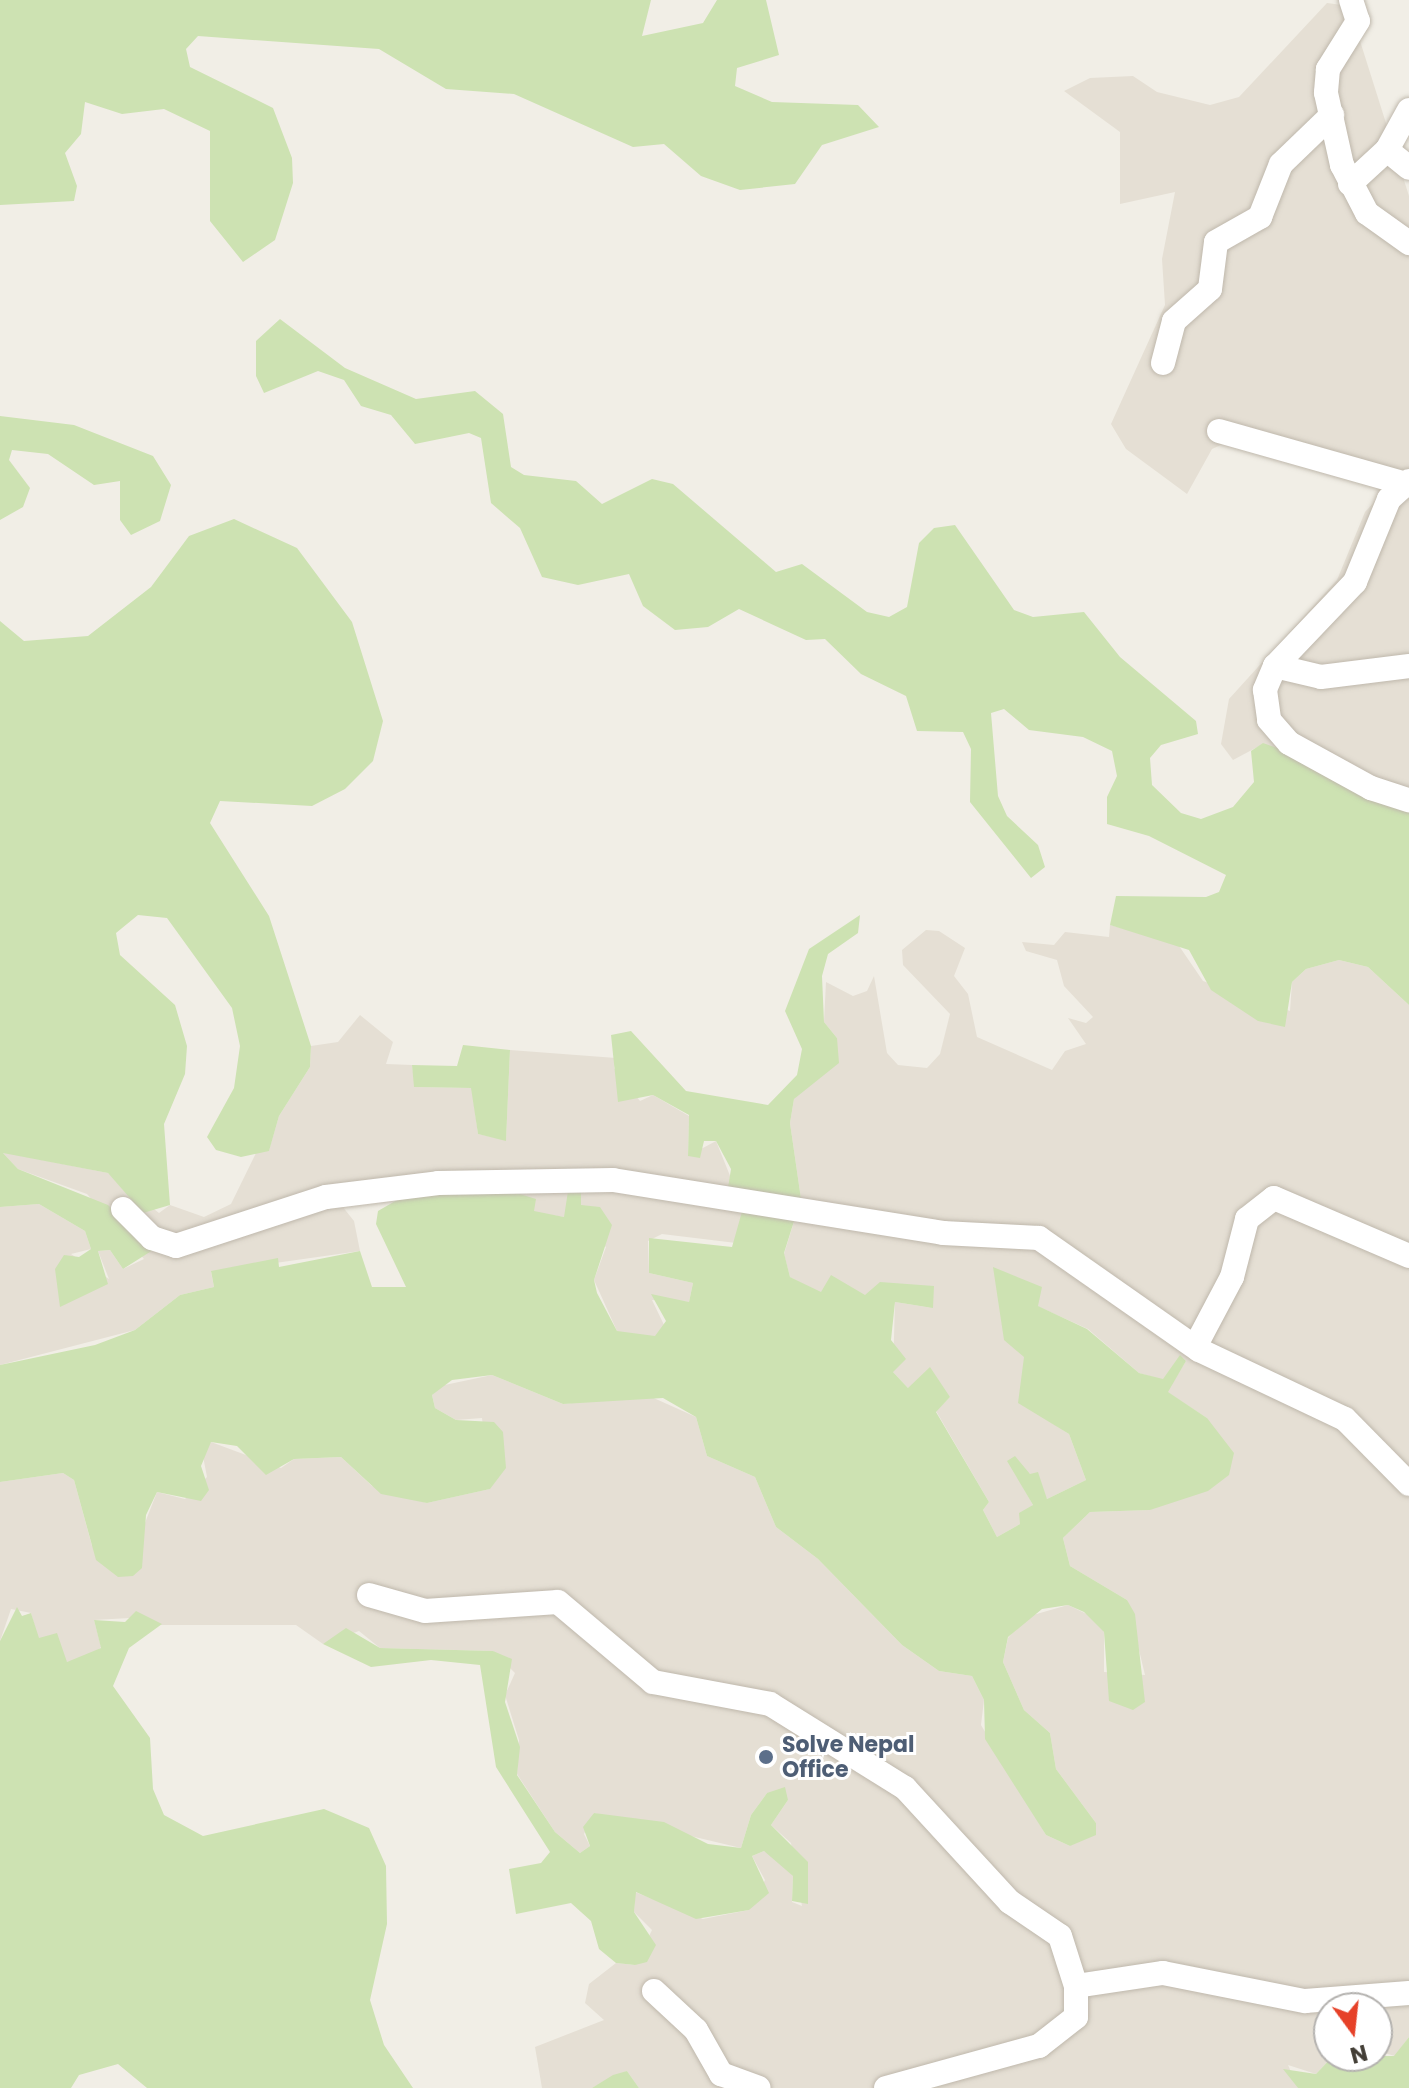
<!DOCTYPE html>
<html>
<head>
<meta charset="utf-8">
<style>
	body { margin:0 }
	#map { position:relative; width:1409px; height:2088px; overflow:hidden; background:#f1eee6; font-family:Poppins,sans-serif }
	div>[style] { position:absolute }
	.residential>* { inset:0; background:#e5dfd4 }
	.green>* { inset:0; background:#cde2b2 }
	.roads { filter:drop-shadow(0 0 2px #bfb8ac) drop-shadow(0 0 2px #bfb8ac) }
	.minor>* { height:24px; margin:-12px; padding:0 12px; transform-origin:12px; border-radius:12px; background:#fff }
	.dots>* { width:22px; height:22px; translate:-50% -50%; box-sizing:border-box; border:4px solid #fff; border-radius:50% }
	span { translate:-50% -50%; white-space:nowrap; text-align:center; line-height:1.15; -webkit-text-stroke:6px #fff; paint-order:stroke }
	.service-label { font-size:22px; color:#4e5e75; font-weight:700 }
	.left { translate:0 -50%; text-align:left }
	.north { position:absolute; left:1313px; top:1992px; width:80px; height:80px; box-sizing:border-box; background:#fff; border:2px solid #b4b2af; border-radius:50%; rotate:165deg; font-size:22px; font-weight:700; line-height:32px; text-align:center; color:#433e36 }
	.north::after { content:''; display:block; margin:auto; width:28px; height:36px; background:#e64128; clip-path:polygon(50% 0,100% 100%,50% 72%,0 100%) }
</style>
</head>
<body>
<div id="map">
	<div class="residential">
		<div style="clip-path:polygon(1327px 3px,1349px 6px,1409px 196px,1409px 794px,1263px 744px,1233px 760px,1221px 744px,1229px 699px,1337px 580px,1365px 512px,1388px 487px,1225px 443px,1212px 449px,1187px 494px,1126px 449px,1111px 424px,1165px 305px,1162px 259px,1175px 192px,1120px 204px,1120px 132px,1064px 91px,1090px 78px,1133px 76px,1157px 92px,1210px 105px,1239px 97px)"></div>
		<div style="clip-path:polygon(1110px 925px,1177px 943px,1203px 981px,1290px 1011px,1292px 982px,1306px 969px,1339px 960px,1368px 967px,1409px 1005px,1409px 2037px,1395px 2056px,1377px 2051px,1377px 2026px,1384px 2022px,1377px 2008px,1329px 2008px,1333px 2056px,1316px 2074px,1288px 2065px,1298px 2088px,639px 2088px,627px 2071px,592px 2088px,542px 2088px,535px 2047px,604px 2020px,585px 2003px,589px 1984px,616px 1963px,635px 1965px,652px 1930px,634px 1912px,635px 1892px,703px 1919px,749px 1910px,765px 1880px,752px 1856px,764px 1851px,782px 1860px,793px 1876px,792px 1902px,802px 1906px,791px 1843px,771px 1825px,788px 1800px,767px 1793px,751px 1815px,741px 1848px,594px 1813px,584px 1834px,590px 1846px,580px 1853px,555px 1832px,517px 1774px,519px 1740px,505px 1695px,515px 1673px,493px 1651px,380px 1648px,359px 1631px,323px 1644px,296px 1625px,159px 1625px,130px 1618px,94px 1620px,101px 1647px,93px 1657px,67px 1662px,38px 1638px,31px 1613px,11px 1609px,0 1641px,0 1482px,63px 1473px,74px 1480px,92px 1546px,143px 1528px,157px 1492px,185px 1499px,207px 1477px,202px 1451px,211px 1442px,281px 1468px,294px 1459px,341px 1457px,372px 1486px,427px 1503px,490px 1489px,482px 1418px,456px 1420px,435px 1408px,432px 1395px,440px 1386px,492px 1375px,563px 1404px,647px 1395px,696px 1417px,707px 1456px,755px 1477px,776px 1527px,818px 1559px,902px 1645px,939px 1671px,972px 1676px,984px 1700px,981px 1725px,1046px 1835px,1070px 1846px,1096px 1823px,1056px 1769px,1050px 1733px,1024px 1710px,1003px 1662px,1008px 1638px,1026px 1617px,1068px 1605px,1097px 1619px,1104px 1632px,1104px 1672px,1145px 1675px,1127px 1600px,1070px 1566px,1063px 1538px,1090px 1512px,1150px 1510px,1207px 1418px,1167px 1392px,1186px 1361px,1180px 1356px,1163px 1380px,1139px 1373px,1088px 1329px,1037px 1306px,1041px 1287px,1024px 1357px,1033px 1411px,1069px 1434px,1086px 1480px,1047px 1499px,1030px 1474px,1008px 1461px,1033px 1505px,1020px 1524px,997px 1537px,983px 1510px,989px 1502px,936px 1411px,950px 1397px,908px 1388px,893px 1372px,895px 1302px,933px 1308px,865px 1295px,821px 1293px,790px 1277px,784px 1254px,801px 1199px,790px 1123px,794px 1099px,837px 1038px,824px 1022px,826px 982px,853px 996px,867px 991px,874px 976px,887px 1053px,898px 1065px,927px 1068px,940px 1054px,950px 1014px,903px 965px,902px 950px,926px 930px,939px 931px,965px 948px,954px 976px,968px 994px,977px 1037px,1052px 1070px,1065px 1051px,1086px 1044px,1068px 1018px,1086px 1023px,1093px 1017px,1064px 986px,1057px 960px,1026px 951px,1022px 942px,1054px 945px,1065px 932px,1109px 937px)"></div>
		<div style="clip-path:polygon(360px 1015px,393px 1042px,386px 1064px,412px 1065px,415px 1087px,472px 1088px,478px 1134px,506px 1140px,510px 1050px,616px 1058px,614px 1068px,640px 1101px,653px 1095px,689px 1116px,688px 1156px,716px 1141px,743px 1208px,736px 1243px,662px 1234px,648px 1241px,649px 1273px,693px 1283px,689px 1302px,652px 1300px,665px 1327px,655px 1337px,628px 1337px,617px 1331px,594px 1280px,606px 1247px,564px 1217px,409px 1193px,342px 1206px,354px 1221px,360px 1251px,211px 1272px,214px 1287px,180px 1295px,135px 1330px,0 1365px,0 1207px,39px 1204px,85px 1231px,91px 1249px,71px 1254px,109px 1279px,98px 1251px,110px 1250px,123px 1269px,144px 1259px,87px 1194px,18px 1169px,2px 1152px,108px 1173px,159px 1213px,170px 1205px,204px 1217px,231px 1204px,256px 1153px,269px 1150px,279px 1116px,310px 1067px,311px 1046px,338px 1042px)"></div>
	</div>
	<div class="green">
		<div style="clip-path:polygon(0 0,651px 0,642px 36px,703px 23px,717px 0,766px 0,779px 55px,737px 68px,735px 86px,772px 102px,858px 105px,879px 127px,822px 145px,795px 184px,740px 190px,701px 176px,664px 144px,633px 147px,514px 94px,446px 89px,379px 49px,198px 36px,186px 49px,190px 67px,273px 108px,292px 158px,293px 183px,275px 240px,243px 262px,210px 221px,210px 131px,164px 109px,122px 114px,85px 102px,81px 134px,65px 153px,77px 186px,74px 201px,0 205px)"></div>
		<div style="clip-path:polygon(280px 319px,345px 368px,416px 399px,475px 391px,503px 414px,511px 467px,524px 475px,576px 481px,602px 504px,652px 479px,673px 484px,776px 572px,802px 564px,867px 612px,889px 617px,907px 607px,919px 543px,934px 528px,955px 525px,1014px 610px,1033px 617px,1084px 612px,1120px 657px,1196px 721px,1198px 734px,1161px 745px,1150px 758px,1152px 785px,1181px 813px,1201px 819px,1233px 807px,1254px 782px,1251px 751px,1263px 743px,1409px 794px,1409px 1005px,1368px 967px,1339px 960px,1306px 969px,1292px 982px,1285px 1027px,1258px 1021px,1211px 990px,1189px 950px,1110px 925px,1116px 896px,1206px 897px,1219px 892px,1226px 875px,1149px 836px,1107px 824px,1107px 797px,1117px 776px,1112px 751px,1083px 737px,1029px 730px,1004px 709px,991px 713px,998px 796px,1007px 816px,1038px 845px,1045px 867px,1031px 878px,970px 802px,971px 749px,963px 732px,917px 731px,906px 696px,861px 674px,825px 639px,806px 640px,739px 609px,708px 627px,675px 630px,643px 606px,629px 574px,578px 585px,542px 577px,520px 528px,491px 503px,481px 438px,469px 433px,415px 444px,391px 415px,361px 406px,344px 380px,318px 371px,264px 393px,256px 376px,256px 341px)"></div>
		<div style="clip-path:polygon(0 416px,74px 425px,153px 456px,171px 485px,160px 521px,131px 535px,120px 520px,120px 481px,94px 485px,48px 454px,12px 450px,9px 460px,30px 488px,23px 507px,0 520px)"></div>
		<div style="clip-path:polygon(234px 519px,297px 548px,352px 622px,383px 721px,373px 761px,345px 789px,312px 806px,220px 801px,210px 823px,269px 916px,311px 1046px,310px 1067px,279px 1116px,269px 1151px,241px 1157px,216px 1150px,207px 1137px,234px 1088px,240px 1046px,232px 1008px,167px 918px,138px 915px,116px 933px,120px 955px,175px 1005px,187px 1046px,185px 1074px,164px 1124px,170px 1205px,143px 1213px,108px 1173px,3px 1153px,18px 1169px,108px 1205px,153px 1250px,123px 1269px,110px 1250px,98px 1251px,108px 1284px,60px 1307px,55px 1269px,64px 1255px,79px 1257px,91px 1249px,85px 1231px,39px 1204px,0 1207px,0 621px,24px 641px,88px 636px,151px 587px,189px 536px)"></div>
		<div style="clip-path:polygon(860px 915px,858px 933px,828px 954px,822px 976px,824px 1022px,837px 1038px,839px 1063px,794px 1099px,790px 1123px,801px 1199px,784px 1253px,790px 1277px,821px 1292px,831px 1275px,865px 1295px,880px 1282px,934px 1286px,933px 1308px,895px 1302px,891px 1340px,906px 1359px,893px 1372px,908px 1388px,930px 1367px,950px 1397px,936px 1412px,989px 1502px,983px 1510px,997px 1537px,1020px 1524px,1019px 1513px,1033px 1505px,1007px 1461px,1015px 1456px,1030px 1474px,1038px 1472px,1047px 1499px,1086px 1480px,1069px 1434px,1018px 1403px,1024px 1357px,1004px 1340px,993px 1267px,1042px 1287px,1038px 1306px,1087px 1329px,1139px 1373px,1163px 1379px,1180px 1355px,1186px 1361px,1168px 1392px,1207px 1418px,1234px 1453px,1229px 1475px,1208px 1491px,1150px 1510px,1090px 1512px,1063px 1538px,1070px 1566px,1127px 1600px,1135px 1614px,1145px 1702px,1133px 1710px,1109px 1701px,1104px 1632px,1084px 1612px,1068px 1605px,1042px 1609px,1008px 1637px,1003px 1662px,1024px 1710px,1050px 1733px,1056px 1769px,1096px 1823px,1096px 1835px,1070px 1846px,1046px 1835px,985px 1739px,984px 1700px,972px 1676px,939px 1671px,902px 1645px,818px 1559px,776px 1527px,755px 1477px,707px 1456px,696px 1417px,663px 1398px,563px 1404px,492px 1375px,452px 1380px,432px 1395px,435px 1408px,456px 1420px,494px 1422px,503px 1432px,506px 1468px,490px 1489px,427px 1503px,381px 1494px,341px 1457px,294px 1459px,266px 1475px,237px 1446px,211px 1442px,201px 1466px,209px 1490px,201px 1501px,157px 1492px,146px 1515px,142px 1568px,133px 1576px,118px 1577px,96px 1560px,74px 1480px,63px 1473px,0 1482px,0 1365px,95px 1345px,135px 1330px,180px 1295px,214px 1287px,211px 1271px,278px 1258px,279px 1267px,360px 1251px,372px 1287px,406px 1287px,376px 1224px,378px 1211px,409px 1193px,507px 1190px,536px 1199px,534px 1211px,564px 1217px,568px 1191px,581px 1190px,581px 1205px,600px 1207px,612px 1225px,594px 1280px,597px 1293px,617px 1331px,655px 1336px,666px 1321px,651px 1294px,689px 1302px,693px 1283px,649px 1273px,649px 1238px,732px 1247px,743px 1208px,727px 1194px,731px 1169px,716px 1141px,704px 1141px,700px 1158px,688px 1156px,689px 1115px,653px 1095px,618px 1102px,611px 1035px,631px 1031px,686px 1091px,768px 1105px,797px 1075px,802px 1049px,785px 1011px,809px 949px)"></div>
		<div style="clip-path:polygon(463px 1045px,510px 1050px,506px 1141px,478px 1134px,471px 1088px,414px 1087px,412px 1065px,457px 1066px)"></div>
		<div style="clip-path:polygon(17px 1607px,22px 1616px,31px 1613px,39px 1638px,57px 1633px,67px 1662px,101px 1648px,94px 1620px,125px 1622px,136px 1611px,162px 1624px,129px 1648px,113px 1686px,150px 1738px,153px 1789px,164px 1815px,203px 1836px,324px 1809px,369px 1828px,386px 1866px,387px 1924px,370px 2000px,384px 2045px,413px 2088px,147px 2088px,118px 2064px,79px 2075px,71px 2088px,0 2088px,0 1641px)"></div>
		<div style="clip-path:polygon(346px 1628px,380px 1648px,493px 1651px,512px 1659px,505px 1702px,520px 1747px,517px 1775px,555px 1832px,580px 1853px,590px 1846px,583px 1827px,594px 1813px,664px 1822px,708px 1844px,741px 1848px,751px 1815px,767px 1793px,785px 1787px,788px 1800px,771px 1825px,808px 1862px,808px 1904px,792px 1901px,793px 1876px,764px 1851px,752px 1856px,769px 1893px,749px 1910px,696px 1919px,636px 1892px,634px 1912px,656px 1945px,647px 1962px,635px 1965px,616px 1963px,599px 1949px,591px 1921px,571px 1903px,516px 1914px,509px 1869px,541px 1863px,550px 1852px,496px 1767px,480px 1665px,431px 1660px,371px 1667px,323px 1644px)"></div>
		<div style="clip-path:polygon(1409px 2037px,1409px 2088px,1298px 2088px,1283px 2069px,1316px 2074px,1333px 2056px,1394px 2056px)"></div>
		<div style="clip-path:polygon(627px 2071px,639px 2088px,592px 2088px,613px 2075px)"></div>
	</div>
	<div class="roads">
		<div class="minor">
			<div style="left:1351px;top:0;width:22px;rotate:72deg"></div>
			<div style="left:1358px;top:21px;width:57px;rotate:122deg"></div>
			<div style="left:1328px;top:69px;width:24px;rotate:95deg"></div>
			<div style="left:1326px;top:93px;width:74px;rotate:77.5deg"></div>
			<div style="left:1342px;top:165px;width:54px;rotate:62.5deg"></div>
			<div style="left:1367px;top:213px;width:52px;rotate:35.5deg"></div>
			<div style="left:1409px;top:110px;width:46px;rotate:118.8deg"></div>
			<div style="left:1387px;top:150px;width:28px;rotate:39deg"></div>
			<div style="left:1350px;top:184px;width:50px;rotate:-42.6deg"></div>
			<div style="left:1163px;top:363px;width:43px;rotate:-75.3deg"></div>
			<div style="left:1174px;top:321px;width:48px;rotate:-41.6deg"></div>
			<div style="left:1210px;top:289px;width:47px;rotate:-82.7deg"></div>
			<div style="left:1216px;top:242px;width:51px;rotate:-29.6deg"></div>
			<div style="left:1260px;top:217px;width:57px;rotate:-68.4deg"></div>
			<div style="left:1281px;top:164px;width:71px;rotate:-43.9deg"></div>
			<div style="left:1219px;top:431px;width:191px;rotate:15.8deg"></div>
			<div style="left:1409px;top:481px;width:27px;rotate:138deg"></div>
			<div style="left:1389px;top:499px;width:90px;rotate:112.3deg"></div>
			<div style="left:1355px;top:582px;width:116px;rotate:133.6deg"></div>
			<div style="left:1275px;top:666px;width:26px;rotate:113deg"></div>
			<div style="left:1265px;top:690px;width:30px;rotate:82deg"></div>
			<div style="left:1269px;top:720px;width:30px;rotate:49deg"></div>
			<div style="left:1289px;top:743px;width:94px;rotate:28.8deg"></div>
			<div style="left:1371px;top:788px;width:40px;rotate:18deg"></div>
			<div style="left:1275px;top:666px;width:47px;rotate:13.4deg"></div>
			<div style="left:1321px;top:677px;width:89px;rotate:-7.1deg"></div>
			<div style="left:123px;top:1209px;width:41px;rotate:45deg"></div>
			<div style="left:152px;top:1238px;width:25px;rotate:18deg"></div>
			<div style="left:176px;top:1246px;width:158px;rotate:-18.1deg"></div>
			<div style="left:326px;top:1197px;width:113px;rotate:-7.1deg"></div>
			<div style="left:438px;top:1183px;width:175px;rotate:-1deg"></div>
			<div style="left:613px;top:1180px;width:334px;rotate:9.1deg"></div>
			<div style="left:943px;top:1233px;width:96px;rotate:3deg"></div>
			<div style="left:1039px;top:1238px;width:195px;rotate:35deg"></div>
			<div style="left:1199px;top:1350px;width:161px;rotate:25.3deg"></div>
			<div style="left:1345px;top:1419px;width:91px;rotate:45.4deg"></div>
			<div style="left:1196px;top:1345px;width:77px;rotate:-62.1deg"></div>
			<div style="left:1232px;top:1277px;width:60px;rotate:-75.5deg"></div>
			<div style="left:1247px;top:1219px;width:34px;rotate:-38deg"></div>
			<div style="left:1274px;top:1198px;width:147px;rotate:23.2deg"></div>
			<div style="left:369px;top:1595px;width:58px;rotate:15.9deg"></div>
			<div style="left:425px;top:1611px;width:133px;rotate:-3.9deg"></div>
			<div style="left:558px;top:1602px;width:124px;rotate:40.1deg"></div>
			<div style="left:653px;top:1682px;width:119px;rotate:10.6deg"></div>
			<div style="left:770px;top:1704px;width:159px;rotate:31.9deg"></div>
			<div style="left:905px;top:1788px;width:155px;rotate:47.4deg"></div>
			<div style="left:1010px;top:1902px;width:60px;rotate:34.2deg"></div>
			<div style="left:1060px;top:1936px;width:52px;rotate:72.3deg"></div>
			<div style="left:1076px;top:1986px;width:88px;rotate:-8.5deg"></div>
			<div style="left:1163px;top:1973px;width:145px;rotate:11.2deg"></div>
			<div style="left:1305px;top:2001px;width:104px;rotate:-4.4deg"></div>
			<div style="left:654px;top:1991px;width:57px;rotate:42.9deg"></div>
			<div style="left:696px;top:2030px;width:51px;rotate:60.4deg"></div>
			<div style="left:721px;top:2074px;width:40px;rotate:20.2deg"></div>
			<div style="left:886px;top:2088px;width:159px;rotate:-15.4deg"></div>
			<div style="left:1039px;top:2046px;width:47px;rotate:-38.1deg"></div>
			<div style="left:1076px;top:2017px;width:31px;rotate:-90deg"></div>
		</div>
	</div>
	<div class="dots">
		<div style="left:766px;top:1757px;background:#5c6f8a"></div>
	</div>
	<div class="service-label">
		<span class="left" style="left:782px;top:1757px">Solve Nepal<br>Office</span>
	</div>
	<div class="north">N</div>
</div>
</body>
</html>
